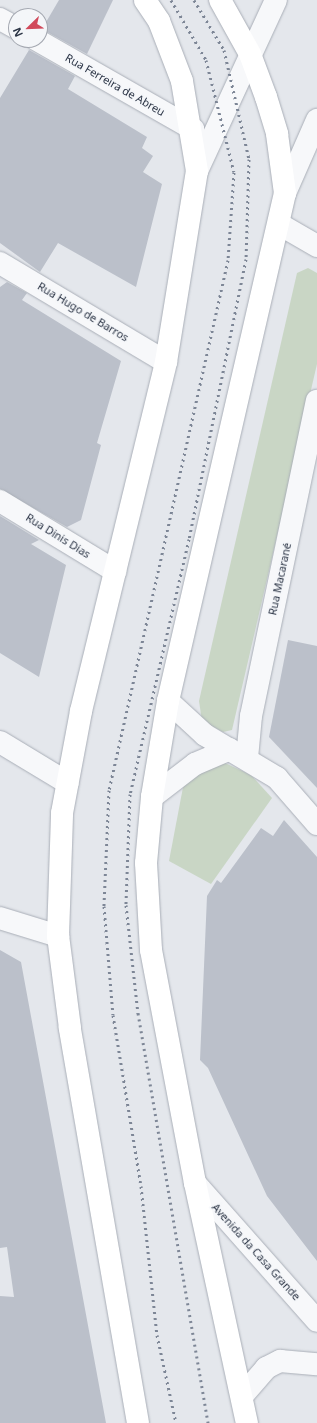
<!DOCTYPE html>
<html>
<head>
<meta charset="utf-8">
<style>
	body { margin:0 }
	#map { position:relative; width:317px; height:1423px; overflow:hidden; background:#e4e7ec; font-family:"Noto Sans",sans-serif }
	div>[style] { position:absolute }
	.green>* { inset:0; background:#c9d6c5 }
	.building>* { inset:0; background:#bbc0ca }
	.roads { filter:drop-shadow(0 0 1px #a9aeb7) drop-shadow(0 0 1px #a9aeb7) }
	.minor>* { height:22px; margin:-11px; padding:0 11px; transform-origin:11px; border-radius:11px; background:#f7f8fa }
	.tertiary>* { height:22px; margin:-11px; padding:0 11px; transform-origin:11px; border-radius:11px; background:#f7f8fa }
	.primary>* { height:22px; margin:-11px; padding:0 11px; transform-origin:11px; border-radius:11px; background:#fff }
	.rail>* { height:3px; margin-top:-1.5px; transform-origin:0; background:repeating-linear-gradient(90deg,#7d8696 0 2px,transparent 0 6px) }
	span { translate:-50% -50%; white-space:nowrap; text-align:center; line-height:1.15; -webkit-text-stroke:3px #f4f6f9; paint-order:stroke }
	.street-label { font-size:11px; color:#2b3445 }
	.north { position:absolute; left:8px; top:8px; width:40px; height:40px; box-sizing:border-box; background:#f4f6f9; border:1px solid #a4a8b1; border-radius:50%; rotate:247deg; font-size:11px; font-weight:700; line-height:16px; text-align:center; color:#2b3445 }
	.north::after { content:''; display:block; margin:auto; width:14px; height:18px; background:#d1495b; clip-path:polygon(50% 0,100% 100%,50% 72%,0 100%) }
</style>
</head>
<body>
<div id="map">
	<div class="green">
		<div style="clip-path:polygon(308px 268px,317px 273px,317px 364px,232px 730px,223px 732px,202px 721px,199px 701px,297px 273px)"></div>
		<div style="clip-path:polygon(225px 763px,251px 775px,272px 798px,211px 884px,169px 861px,184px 782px,201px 769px)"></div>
	</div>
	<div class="building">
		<div style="clip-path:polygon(59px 0,113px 0,87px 54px,42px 29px)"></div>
		<div style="clip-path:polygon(29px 50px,75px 76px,68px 89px,147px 137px,142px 148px,153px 156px,143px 172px,162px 184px,136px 287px,58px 243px,40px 272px,0 243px,0 98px)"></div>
		<div style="clip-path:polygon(7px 282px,27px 293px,22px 300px,121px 361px,97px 443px,101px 445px,81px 520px,67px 527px,0 489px,0 287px)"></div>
		<div style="clip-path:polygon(0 516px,39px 540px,31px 544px,66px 565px,39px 677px,0 653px)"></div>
		<div style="clip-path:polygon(288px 640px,317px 646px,317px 788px,269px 737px)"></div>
		<div style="clip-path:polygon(284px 820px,317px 857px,317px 1261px,267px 1196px,208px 1068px,200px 1060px,207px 896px,217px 880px,221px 883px,261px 828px,273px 836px)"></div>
		<div style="clip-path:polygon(0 950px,21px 962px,106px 1423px,0 1423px,0 1296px,14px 1297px,7px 1247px,0 1248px)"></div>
	</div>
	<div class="roads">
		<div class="minor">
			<div style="left:0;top:19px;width:18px;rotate:29deg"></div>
			<div style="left:37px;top:40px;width:180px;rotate:29.7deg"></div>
			<div style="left:279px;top:224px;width:44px;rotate:30.1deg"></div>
			<div style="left:0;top:263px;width:193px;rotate:30.8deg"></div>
			<div style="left:0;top:501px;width:135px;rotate:31.3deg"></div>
			<div style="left:168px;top:701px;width:50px;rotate:42.6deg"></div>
			<div style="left:205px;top:735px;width:84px;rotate:30.8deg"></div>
			<div style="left:277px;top:778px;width:61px;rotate:49deg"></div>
			<div style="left:0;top:742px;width:79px;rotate:31.1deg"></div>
			<div style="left:247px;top:758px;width:42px;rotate:-84.6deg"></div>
			<div style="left:251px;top:716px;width:322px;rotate:-78.2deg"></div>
			<div style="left:152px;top:797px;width:54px;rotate:-37.5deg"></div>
			<div style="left:195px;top:764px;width:38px;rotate:-23deg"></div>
			<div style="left:0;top:918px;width:61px;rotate:17.2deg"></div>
		</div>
		<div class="tertiary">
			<div style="left:197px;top:171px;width:188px;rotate:-65.2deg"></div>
			<div style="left:285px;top:193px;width:80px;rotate:-66.3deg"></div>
			<div style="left:195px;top:1183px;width:184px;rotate:48.5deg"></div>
			<div style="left:242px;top:1396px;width:37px;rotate:-49deg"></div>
			<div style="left:266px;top:1368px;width:16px;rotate:-27deg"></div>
			<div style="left:280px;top:1361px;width:37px;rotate:5deg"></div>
		</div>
		<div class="primary">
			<div style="left:220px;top:0;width:62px;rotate:60.9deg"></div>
			<div style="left:250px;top:54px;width:46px;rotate:69.6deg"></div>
			<div style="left:266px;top:97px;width:39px;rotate:73deg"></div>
			<div style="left:277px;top:134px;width:60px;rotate:82.3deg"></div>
			<div style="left:285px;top:193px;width:521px;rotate:102.97deg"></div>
			<div style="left:168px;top:701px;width:97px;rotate:99.5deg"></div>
			<div style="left:152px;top:797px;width:66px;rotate:95.2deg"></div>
			<div style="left:146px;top:863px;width:87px;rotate:86.7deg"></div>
			<div style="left:151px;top:950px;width:237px;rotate:79.3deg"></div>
			<div style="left:195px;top:1183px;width:246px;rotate:77.8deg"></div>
			<div style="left:138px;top:1423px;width:401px;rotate:-99.8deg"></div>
			<div style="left:70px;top:1028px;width:93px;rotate:-97.4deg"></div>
			<div style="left:58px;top:936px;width:123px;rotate:-88.1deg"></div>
			<div style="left:62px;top:813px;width:104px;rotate:-79.4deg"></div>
			<div style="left:81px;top:711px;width:359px;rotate:-76.3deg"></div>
			<div style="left:166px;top:362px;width:193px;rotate:-80.8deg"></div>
			<div style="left:197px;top:171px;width:91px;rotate:-99.5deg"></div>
			<div style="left:182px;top:81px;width:64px;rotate:-111deg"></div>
			<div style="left:159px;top:21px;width:25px;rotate:-124deg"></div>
		</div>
	</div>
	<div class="rail">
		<div style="left:171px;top:0;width:69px;rotate:59.7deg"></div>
		<div style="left:206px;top:60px;width:115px;rotate:76deg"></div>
		<div style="left:234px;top:172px;width:88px;rotate:93.9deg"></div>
		<div style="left:228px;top:260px;width:543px;rotate:102.65deg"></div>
		<div style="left:109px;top:790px;width:116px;rotate:92.5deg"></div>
		<div style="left:104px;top:906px;width:109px;rotate:85.3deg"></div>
		<div style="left:113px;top:1015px;width:173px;rotate:80.7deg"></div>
		<div style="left:141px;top:1186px;width:150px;rotate:83.9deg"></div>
		<div style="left:157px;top:1335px;width:90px;rotate:77.8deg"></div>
		<div style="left:194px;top:0;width:58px;rotate:59deg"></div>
		<div style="left:224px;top:50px;width:112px;rotate:77.1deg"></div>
		<div style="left:249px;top:159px;width:100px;rotate:91.7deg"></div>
		<div style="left:246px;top:259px;width:286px;rotate:101.5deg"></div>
		<div style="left:189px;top:539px;width:262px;rotate:103deg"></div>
		<div style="left:130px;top:794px;width:111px;rotate:92.1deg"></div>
		<div style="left:126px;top:905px;width:109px;rotate:83.7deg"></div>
		<div style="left:138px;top:1013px;width:416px;rotate:80.3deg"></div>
	</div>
	<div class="street-label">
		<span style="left:115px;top:85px;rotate:30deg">Rua Ferreira de Abreu</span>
		<span style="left:83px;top:312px;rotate:31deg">Rua Hugo de Barros</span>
		<span style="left:58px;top:536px;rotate:32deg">Rua Dinis Dias</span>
		<span style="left:280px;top:579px;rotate:-78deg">Rua Macarané</span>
		<span style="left:256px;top:1252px;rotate:48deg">Avenida da Casa Grande</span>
	</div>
	<div class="north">N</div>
</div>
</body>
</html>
